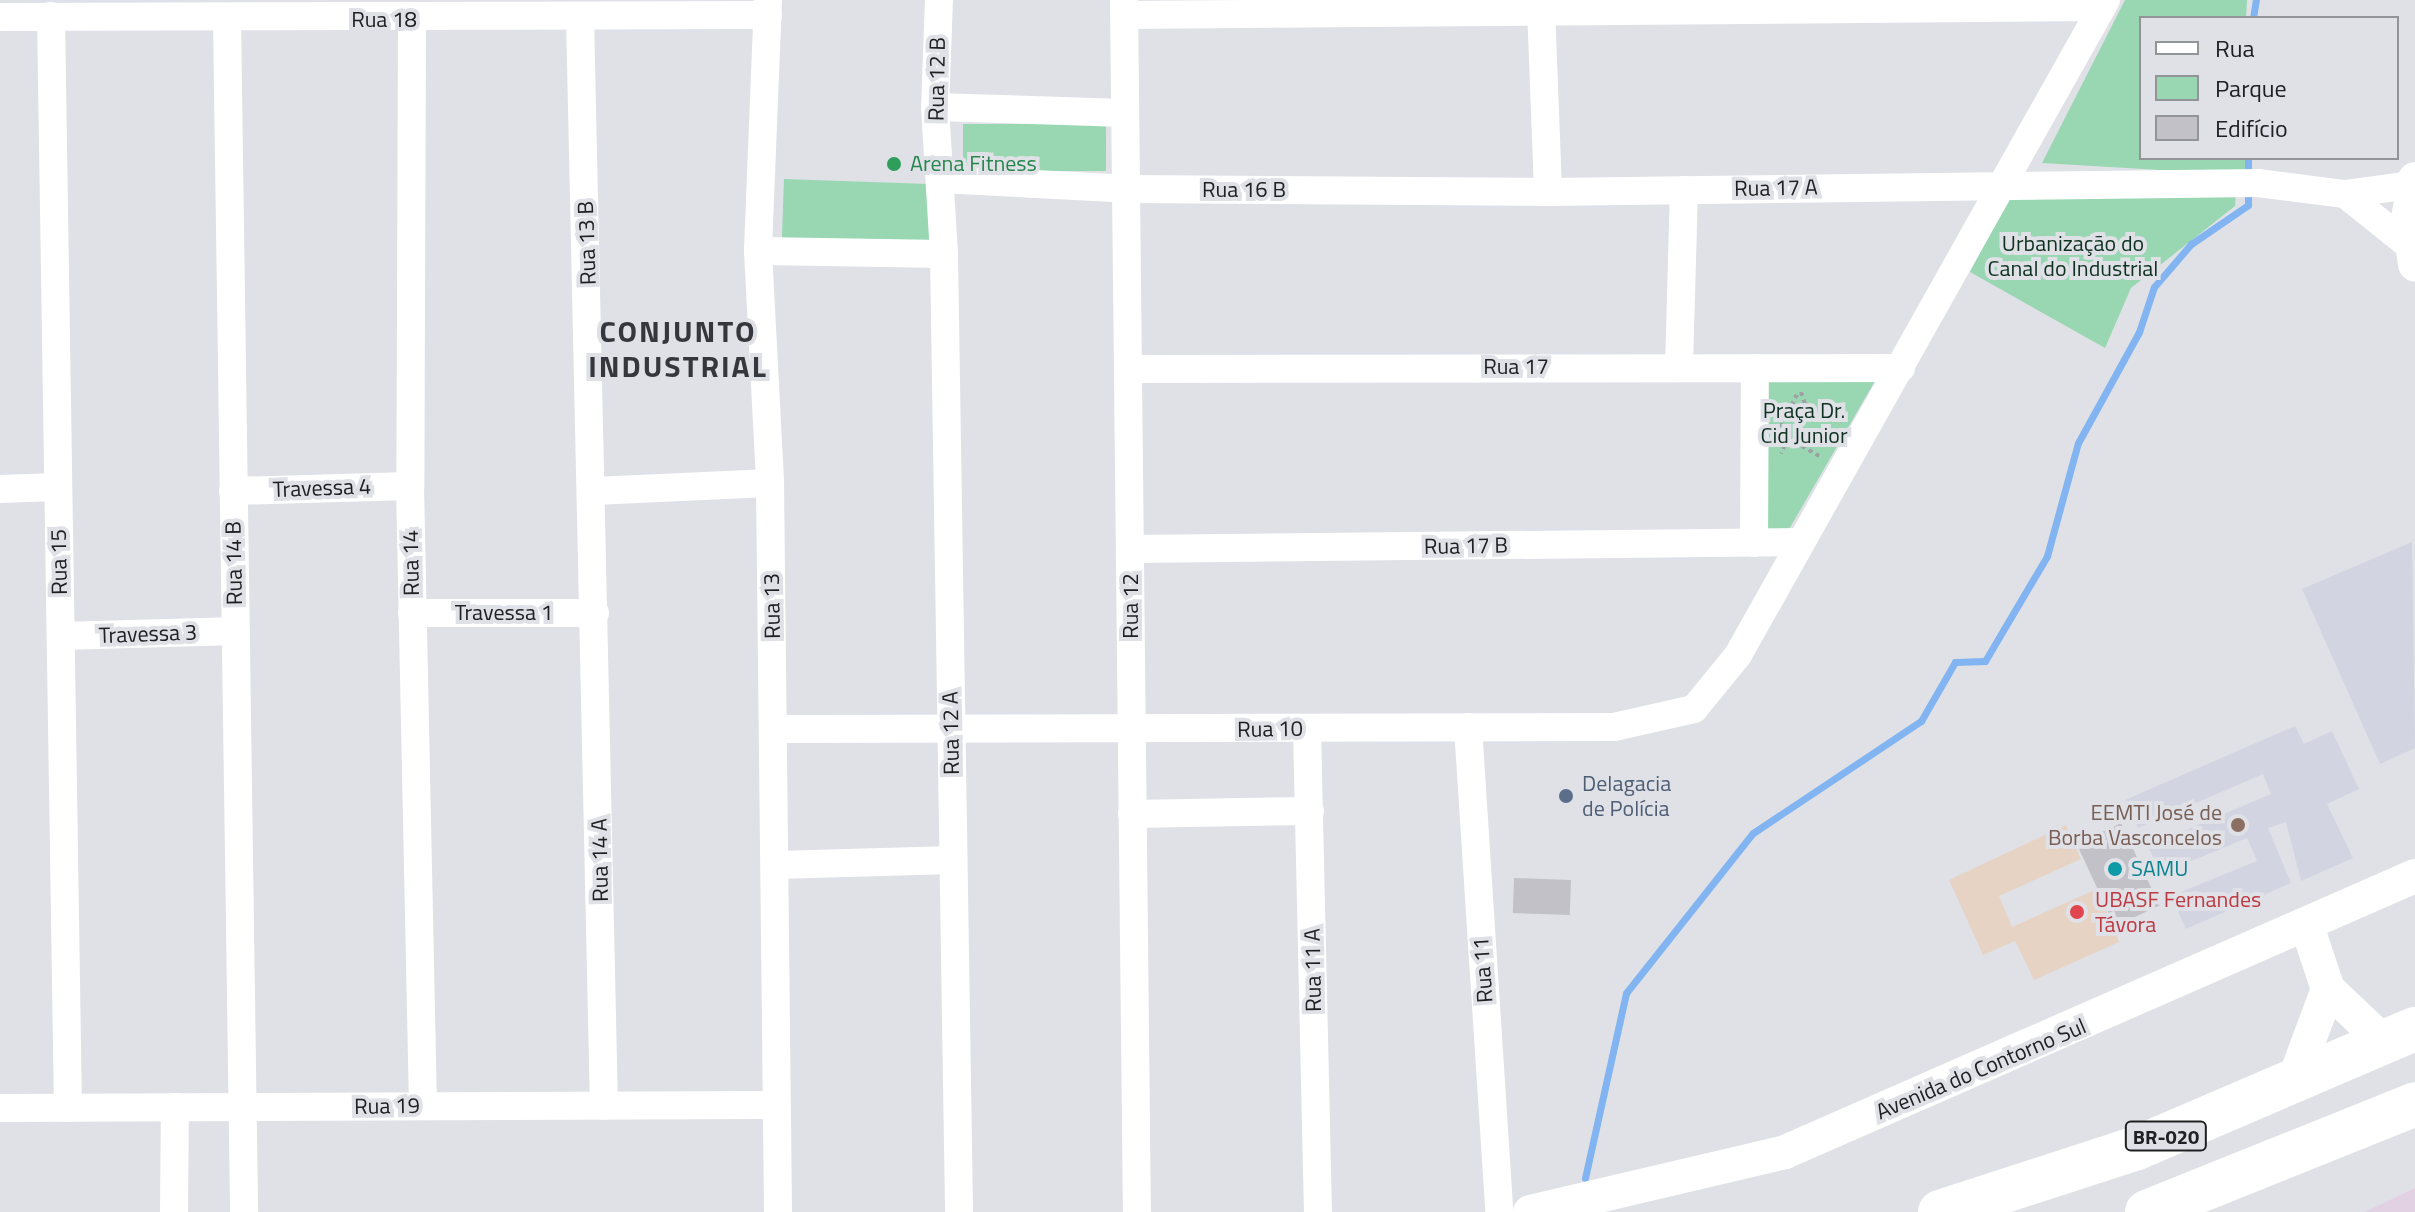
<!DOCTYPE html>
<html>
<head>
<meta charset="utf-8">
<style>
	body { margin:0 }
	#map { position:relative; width:2415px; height:1212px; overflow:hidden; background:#dfe1e7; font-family:"Titillium Web",sans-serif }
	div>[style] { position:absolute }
	.built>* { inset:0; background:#d2d5e1 }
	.industrial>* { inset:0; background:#e2d1e2 }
	.medical>* { inset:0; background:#e7d3c4 }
	.green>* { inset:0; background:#98d7b2; transform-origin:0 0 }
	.stream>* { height:7px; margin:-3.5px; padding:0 3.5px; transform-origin:3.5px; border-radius:3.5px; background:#81b4f1 }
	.building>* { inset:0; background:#c1c1c7; transform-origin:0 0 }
	.path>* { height:4px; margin-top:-2px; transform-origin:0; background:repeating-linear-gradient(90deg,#9ea0a4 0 4px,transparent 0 8px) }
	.minor>* { height:28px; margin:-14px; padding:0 14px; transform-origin:14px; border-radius:14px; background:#fff }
	.tertiary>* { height:34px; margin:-17px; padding:0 17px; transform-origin:17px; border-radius:17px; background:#fff }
	.trunk>* { height:44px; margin:-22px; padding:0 22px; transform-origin:22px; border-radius:22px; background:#fff }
	.dots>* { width:22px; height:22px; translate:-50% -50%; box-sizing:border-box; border:4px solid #dfe1e7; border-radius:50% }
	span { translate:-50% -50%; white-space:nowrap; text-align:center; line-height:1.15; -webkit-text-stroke:8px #dfe1e7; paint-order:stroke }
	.shield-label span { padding:2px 6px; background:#dfe1e7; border:2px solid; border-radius:6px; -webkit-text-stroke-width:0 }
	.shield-label { font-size:20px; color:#202022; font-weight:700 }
	.street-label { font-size:22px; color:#202022 }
	.leisure-label { font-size:22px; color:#27864d }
	.left { translate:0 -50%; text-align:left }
	.park-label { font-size:22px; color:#0e321f }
	.service-label { font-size:22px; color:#4e5e75 }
	.education-label { font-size:22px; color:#785e54 }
	.right { translate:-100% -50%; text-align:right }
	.culture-label { font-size:22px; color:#0d838f }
	.health-label { font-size:22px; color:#be3a42 }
	.district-label { font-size:30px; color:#36373c; font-weight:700; letter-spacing:2px }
	.legend { position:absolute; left:2139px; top:16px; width:260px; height:144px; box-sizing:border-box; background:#dfe1e7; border:2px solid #939498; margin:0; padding:10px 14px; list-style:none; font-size:24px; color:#202022 }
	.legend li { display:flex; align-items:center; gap:16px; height:40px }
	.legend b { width:40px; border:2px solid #939498 }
</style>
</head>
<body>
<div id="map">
	<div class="built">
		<div style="clip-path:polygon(2412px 542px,2415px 748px,2380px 764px,2302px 589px)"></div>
		<div style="clip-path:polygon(2295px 726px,2304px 744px,2332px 731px,2359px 789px,2327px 804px,2353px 858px,2301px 881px,2286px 822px,2268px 828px,2291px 883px,2186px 929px,2171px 896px,2257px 861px,2247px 838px,2160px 874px,2148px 846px,2271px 794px,2263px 774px,2138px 828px,2125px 800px)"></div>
	</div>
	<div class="industrial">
		<div style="clip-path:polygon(2415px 1188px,2415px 1212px,2365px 1212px)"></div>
	</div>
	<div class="medical">
		<div style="clip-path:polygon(2066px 825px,2081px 859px,1999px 896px,2012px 927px,2097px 889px,2119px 942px,2034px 980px,2015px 941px,1983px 955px,1949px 880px)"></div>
	</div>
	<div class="green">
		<div style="clip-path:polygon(2125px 0,2247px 0,2246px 18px,2141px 18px,2141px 158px,2245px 158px,2245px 175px,2042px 163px)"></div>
		<div style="left:1106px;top:124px;width:47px;height:143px;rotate:90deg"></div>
		<div style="left:784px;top:179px;width:152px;height:66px;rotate:2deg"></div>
		<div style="clip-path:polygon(2236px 191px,2235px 206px,2131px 288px,2105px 348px,1970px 272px,2010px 196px)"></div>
		<div style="clip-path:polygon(1875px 381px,1788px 531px,1764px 529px,1763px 382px)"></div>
	</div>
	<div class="stream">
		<div style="left:2253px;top:18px;width:18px;rotate:-81deg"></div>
		<div style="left:2248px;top:158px;width:18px;rotate:90deg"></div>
		<div style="left:1585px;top:1178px;width:189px;rotate:-77.5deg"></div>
		<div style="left:1626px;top:993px;width:204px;rotate:-51.6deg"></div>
		<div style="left:1753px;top:833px;width:202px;rotate:-33.7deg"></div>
		<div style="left:1921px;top:721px;width:68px;rotate:-60deg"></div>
		<div style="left:1955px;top:662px;width:30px;rotate:-2deg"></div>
		<div style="left:1985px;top:661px;width:122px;rotate:-59.4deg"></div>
		<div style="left:2047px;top:556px;width:117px;rotate:-74.7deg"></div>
		<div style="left:2078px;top:443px;width:127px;rotate:-61.2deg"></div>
		<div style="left:2139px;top:332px;width:47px;rotate:-71.6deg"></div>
		<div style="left:2154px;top:287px;width:57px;rotate:-49.3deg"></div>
		<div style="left:2191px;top:244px;width:69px;rotate:-34.4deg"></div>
		<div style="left:2248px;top:205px;width:16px;rotate:-90deg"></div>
	</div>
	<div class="building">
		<div style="left:2121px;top:823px;width:91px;height:49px;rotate:65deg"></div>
		<div style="left:1571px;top:880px;width:35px;height:57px;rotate:92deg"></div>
	</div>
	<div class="path">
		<div style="left:1801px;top:392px;width:13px;rotate:72deg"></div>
		<div style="left:1805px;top:404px;width:40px;rotate:28deg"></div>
		<div style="left:1781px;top:427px;width:39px;rotate:-64deg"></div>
		<div style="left:1779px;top:433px;width:10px;rotate:29deg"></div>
		<div style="left:1788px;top:438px;width:17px;rotate:114deg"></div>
		<div style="left:1788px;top:438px;width:39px;rotate:30deg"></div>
	</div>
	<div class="minor">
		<div style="left:768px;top:0;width:251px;rotate:92.3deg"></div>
		<div style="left:758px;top:251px;width:232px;rotate:87deg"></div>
		<div style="left:770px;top:483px;width:729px;rotate:89.37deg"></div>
		<div style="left:939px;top:0;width:107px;rotate:92.1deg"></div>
		<div style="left:935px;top:107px;width:147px;rotate:86.5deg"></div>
		<div style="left:944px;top:254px;width:958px;rotate:89.1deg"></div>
		<div style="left:1124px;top:0;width:1212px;rotate:89.39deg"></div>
		<div style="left:1541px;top:8px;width:184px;rotate:87.8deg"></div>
		<div style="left:1125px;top:15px;width:977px;rotate:-0.47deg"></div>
		<div style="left:51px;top:16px;width:1092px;rotate:89.11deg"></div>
		<div style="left:0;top:17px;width:768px;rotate:-0.15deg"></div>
		<div style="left:580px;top:17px;width:1089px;rotate:88.74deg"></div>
		<div style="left:227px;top:18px;width:1194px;rotate:89.18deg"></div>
		<div style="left:412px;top:21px;width:465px;rotate:90.2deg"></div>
		<div style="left:410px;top:486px;width:620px;rotate:88.8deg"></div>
		<div style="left:935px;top:107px;width:190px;rotate:1.8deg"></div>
		<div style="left:940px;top:179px;width:188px;rotate:3deg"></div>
		<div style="left:1128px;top:189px;width:420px;rotate:0.4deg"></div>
		<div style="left:1548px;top:192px;width:710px;rotate:-0.73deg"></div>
		<div style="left:2258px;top:183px;width:88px;rotate:7.2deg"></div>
		<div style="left:2345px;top:194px;width:83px;rotate:38.7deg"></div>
		<div style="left:2345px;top:194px;width:68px;rotate:-7.7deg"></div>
		<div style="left:758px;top:251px;width:186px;rotate:0.9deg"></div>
		<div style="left:1679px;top:367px;width:177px;rotate:-88.4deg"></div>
		<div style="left:1130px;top:369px;width:771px;rotate:-0.07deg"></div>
		<div style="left:0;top:489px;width:57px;rotate:-2deg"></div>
		<div style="left:233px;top:491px;width:177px;rotate:-1.6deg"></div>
		<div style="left:594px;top:491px;width:176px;rotate:-2.6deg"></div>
		<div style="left:1754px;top:543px;width:175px;rotate:-89.7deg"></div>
		<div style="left:1131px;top:549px;width:670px;rotate:-0.6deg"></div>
		<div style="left:412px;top:613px;width:183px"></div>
		<div style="left:61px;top:636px;width:175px;rotate:-1.6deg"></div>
		<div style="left:1468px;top:727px;width:486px;rotate:86.3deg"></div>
		<div style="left:773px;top:729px;width:841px;rotate:-0.14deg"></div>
		<div style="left:1614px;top:727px;width:82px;rotate:-12.7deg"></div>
		<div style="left:1694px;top:709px;width:70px;rotate:-50.8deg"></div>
		<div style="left:1738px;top:655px;width:751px;rotate:-60.67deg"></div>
		<div style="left:1307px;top:729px;width:483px;rotate:88.7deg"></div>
		<div style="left:1132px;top:814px;width:178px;rotate:-1deg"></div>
		<div style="left:776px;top:865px;width:177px;rotate:-1.6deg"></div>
		<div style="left:0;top:1108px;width:774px;rotate:-0.22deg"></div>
		<div style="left:174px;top:1212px;width:105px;rotate:-89.5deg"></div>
	</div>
	<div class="tertiary">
		<div style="left:2415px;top:179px;width:39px;rotate:100deg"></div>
		<div style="left:2408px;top:217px;width:48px;rotate:81.5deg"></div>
		<div style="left:2307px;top:926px;width:66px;rotate:71.6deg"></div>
		<div style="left:2328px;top:989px;width:79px;rotate:43.5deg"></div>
		<div style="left:2293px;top:1083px;width:100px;rotate:-69.6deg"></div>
		<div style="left:1530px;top:1212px;width:262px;rotate:-13.2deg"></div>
		<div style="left:1785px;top:1152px;width:688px;rotate:-23.66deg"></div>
	</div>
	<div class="trunk">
		<div style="left:1940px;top:1212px;width:207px;rotate:-18deg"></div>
		<div style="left:2137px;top:1148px;width:302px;rotate:-23.2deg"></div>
		<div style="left:2147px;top:1212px;width:289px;rotate:-21.9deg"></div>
	</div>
	<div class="dots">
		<div style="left:894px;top:164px;background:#2e9e5b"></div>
		<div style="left:1566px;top:796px;background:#5c6f8a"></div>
		<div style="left:2238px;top:825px;background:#8d6e63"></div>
		<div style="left:2115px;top:869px;background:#0f9aa8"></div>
		<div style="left:2077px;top:912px;background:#e0444e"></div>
	</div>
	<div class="shield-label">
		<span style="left:2166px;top:1136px">BR-020</span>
	</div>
	<div class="street-label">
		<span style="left:384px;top:20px">Rua 18</span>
		<span style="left:937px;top:79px;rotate:-89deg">Rua 12 B</span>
		<span style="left:1776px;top:188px;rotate:-1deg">Rua 17 A</span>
		<span style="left:1244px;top:190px">Rua 16 B</span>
		<span style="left:587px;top:243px;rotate:-92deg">Rua 13 B</span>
		<span style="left:1516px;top:367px">Rua 17</span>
		<span style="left:322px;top:488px;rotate:-2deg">Travessa 4</span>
		<span style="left:1466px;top:546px;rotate:-1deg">Rua 17 B</span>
		<span style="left:59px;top:562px;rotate:-91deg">Rua 15</span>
		<span style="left:234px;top:563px;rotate:-91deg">Rua 14 B</span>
		<span style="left:411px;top:563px;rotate:-91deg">Rua 14</span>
		<span style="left:772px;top:606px;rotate:-91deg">Rua 13</span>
		<span style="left:1131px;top:606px;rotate:-90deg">Rua 12</span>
		<span style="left:504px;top:613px">Travessa 1</span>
		<span style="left:148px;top:634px;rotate:-2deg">Travessa 3</span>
		<span style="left:1270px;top:729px;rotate:-1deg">Rua 10</span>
		<span style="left:951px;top:733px;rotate:-91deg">Rua 12 A</span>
		<span style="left:600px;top:860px;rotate:-91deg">Rua 14 A</span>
		<span style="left:1313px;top:970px;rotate:-91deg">Rua 11 A</span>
		<span style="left:1483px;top:970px;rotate:-94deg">Rua 11</span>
		<span style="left:1981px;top:1069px;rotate:-23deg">Avenida do Contorno Sul</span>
		<span style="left:387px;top:1106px;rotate:-1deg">Rua 19</span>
	</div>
	<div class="leisure-label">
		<span class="left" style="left:910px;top:164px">Arena Fitness</span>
	</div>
	<div class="park-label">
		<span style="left:2073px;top:256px">Urbanização do<br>Canal do Industrial</span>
		<span style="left:1804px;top:423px">Praça Dr.<br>Cid Junior</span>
	</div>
	<div class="service-label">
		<span class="left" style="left:1582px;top:796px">Delagacia<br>de Polícia</span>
	</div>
	<div class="education-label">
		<span class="right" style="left:2222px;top:825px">EEMTI José de<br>Borba Vasconcelos</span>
	</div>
	<div class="culture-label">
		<span class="left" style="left:2131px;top:869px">SAMU</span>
	</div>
	<div class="health-label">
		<span class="left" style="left:2095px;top:912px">UBASF Fernandes<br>Távora</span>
	</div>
	<div class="district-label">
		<span style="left:678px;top:348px">CONJUNTO<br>INDUSTRIAL</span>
	</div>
	<ul class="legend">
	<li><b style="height:10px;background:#fff"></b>Rua</li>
	<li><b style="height:22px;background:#98d7b2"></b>Parque</li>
	<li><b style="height:22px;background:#c1c1c7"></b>Edifício</li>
	</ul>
</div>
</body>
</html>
